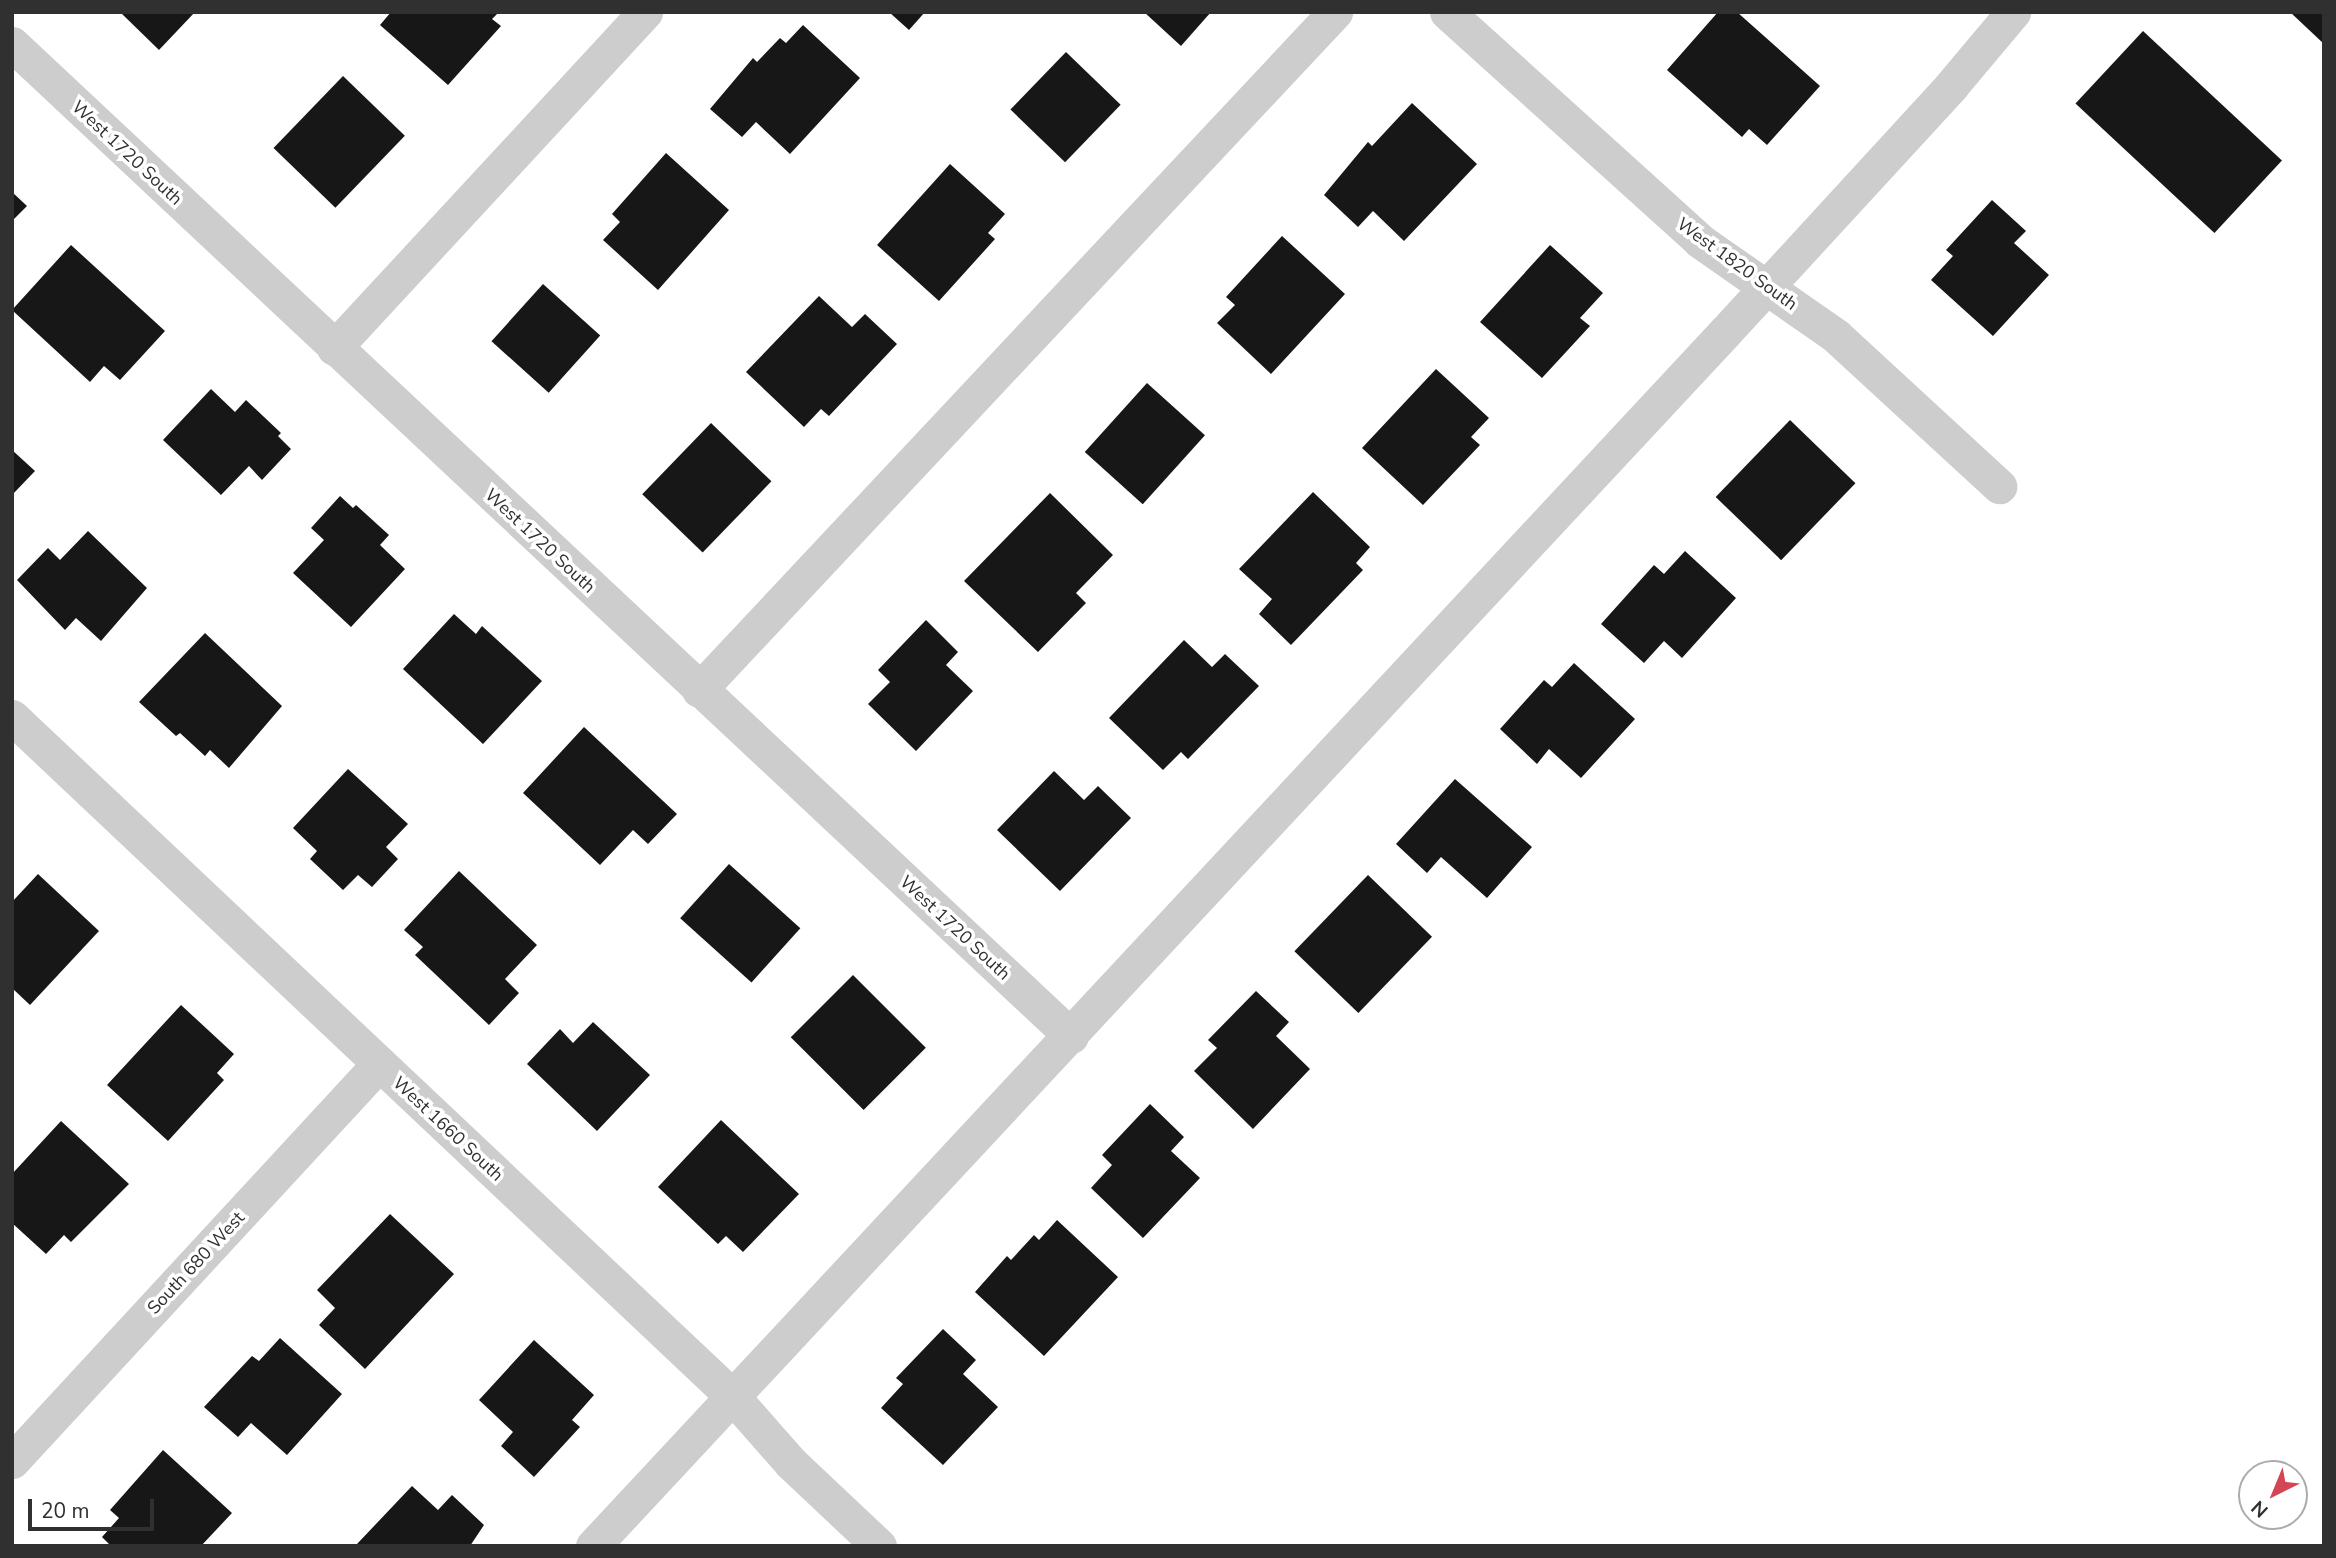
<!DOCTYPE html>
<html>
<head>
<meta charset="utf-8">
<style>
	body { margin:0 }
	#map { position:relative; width:2336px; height:1558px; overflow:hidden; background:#fff; font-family:"Nunito Sans",sans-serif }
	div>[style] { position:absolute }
	.building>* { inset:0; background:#171717; transform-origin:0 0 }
	.minor>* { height:35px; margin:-17.5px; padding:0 17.5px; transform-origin:17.5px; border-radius:17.5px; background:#cdcdcd }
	span { translate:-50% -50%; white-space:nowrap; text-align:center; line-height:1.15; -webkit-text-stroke:7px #fff; paint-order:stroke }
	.street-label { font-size:18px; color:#303030 }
	.frame { position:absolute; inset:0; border:14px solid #303030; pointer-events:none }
	.north { position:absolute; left:2238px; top:1460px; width:70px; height:70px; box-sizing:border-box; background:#fff; border:2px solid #acacac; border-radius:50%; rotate:223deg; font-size:19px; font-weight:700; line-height:28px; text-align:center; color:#303030 }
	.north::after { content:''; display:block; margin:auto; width:24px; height:32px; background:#d34656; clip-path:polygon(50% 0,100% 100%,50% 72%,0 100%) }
	.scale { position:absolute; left:28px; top:1499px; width:126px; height:32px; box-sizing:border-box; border:4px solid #303030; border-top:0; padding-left:9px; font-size:21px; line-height:24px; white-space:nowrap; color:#303030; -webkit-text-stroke:5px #fff; paint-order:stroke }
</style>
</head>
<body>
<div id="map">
	<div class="building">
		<div style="clip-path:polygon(120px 12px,195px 12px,159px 50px)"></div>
		<div style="clip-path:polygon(391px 12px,499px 12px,492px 19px,501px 26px,448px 85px,380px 25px)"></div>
		<div style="clip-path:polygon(889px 12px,925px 12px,909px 30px)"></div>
		<div style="clip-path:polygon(1144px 12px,1211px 12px,1181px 46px)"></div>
		<div style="clip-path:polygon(1718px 12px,1737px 12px,1820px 86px,1767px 145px,1749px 129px,1742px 137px,1667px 70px)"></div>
		<div style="clip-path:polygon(2290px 12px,2324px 12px,2324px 44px)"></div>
		<div style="clip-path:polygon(803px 25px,860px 78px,790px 154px,756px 122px,742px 137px,710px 109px,753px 58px,757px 62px,780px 38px,786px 43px)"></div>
		<div style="left:2143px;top:31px;width:190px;height:99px;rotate:43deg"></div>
		<div style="left:1066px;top:52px;width:76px;height:80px;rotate:44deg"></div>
		<div style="left:343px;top:76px;width:86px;height:100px;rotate:44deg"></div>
		<div style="clip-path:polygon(1412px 103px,1477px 164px,1404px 241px,1373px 211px,1358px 227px,1324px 195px,1368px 142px,1372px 146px)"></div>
		<div style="clip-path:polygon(666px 153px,729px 210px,658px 290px,603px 240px,620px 222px,612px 214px)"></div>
		<div style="clip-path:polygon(950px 164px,1005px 214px,988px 233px,995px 239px,939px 301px,877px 245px)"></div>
		<div style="clip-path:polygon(12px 192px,27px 206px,12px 221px)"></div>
		<div style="clip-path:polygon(1992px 200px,2026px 231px,2014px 243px,2049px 275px,1993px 336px,1931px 280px,1953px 256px,1946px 250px)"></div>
		<div style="clip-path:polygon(1282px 236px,1345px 294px,1271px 374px,1217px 323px,1235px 305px,1226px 297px)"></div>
		<div style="clip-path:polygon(71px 245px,165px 331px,120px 380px,104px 366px,90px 382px,12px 310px)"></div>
		<div style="clip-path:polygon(1550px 245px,1603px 293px,1580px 318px,1590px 326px,1542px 378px,1480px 322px)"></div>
		<div style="left:543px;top:284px;width:77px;height:77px;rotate:42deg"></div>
		<div style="clip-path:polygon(819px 296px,852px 327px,865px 314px,897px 344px,829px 416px,821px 409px,804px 427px,746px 372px)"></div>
		<div style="clip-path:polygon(1436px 369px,1489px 418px,1471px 437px,1480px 445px,1423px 505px,1362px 448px)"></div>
		<div style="left:1147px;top:383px;width:78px;height:93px;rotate:42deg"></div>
		<div style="clip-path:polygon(211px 389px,235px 412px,246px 400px,281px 433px,278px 436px,291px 449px,262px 480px,249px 466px,221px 495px,163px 440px)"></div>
		<div style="left:1790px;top:420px;width:91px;height:107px;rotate:44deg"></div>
		<div style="left:711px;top:423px;width:84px;height:99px;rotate:44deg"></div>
		<div style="clip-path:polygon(12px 450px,35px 471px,12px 495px)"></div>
		<div style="clip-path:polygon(1313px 492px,1370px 547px,1356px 563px,1363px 570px,1291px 645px,1259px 614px,1272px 599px,1239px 569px)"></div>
		<div style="clip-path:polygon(1050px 493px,1113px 555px,1076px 593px,1086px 603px,1038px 652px,964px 581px)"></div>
		<div style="clip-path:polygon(340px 496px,353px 508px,356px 505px,389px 535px,380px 545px,405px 569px,351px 627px,293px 573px,324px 540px,311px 528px)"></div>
		<div style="clip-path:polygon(88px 531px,147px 588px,101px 641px,76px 618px,65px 630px,17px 580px,48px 548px,60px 560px)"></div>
		<div style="clip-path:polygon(1685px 551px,1736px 598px,1682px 658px,1664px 641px,1644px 663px,1601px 624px,1654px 565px,1664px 574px)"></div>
		<div style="clip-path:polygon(454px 614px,476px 634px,482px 626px,542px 681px,483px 744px,403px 669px)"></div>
		<div style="clip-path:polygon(926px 620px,958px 652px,946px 665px,973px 691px,916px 751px,868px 704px,890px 682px,878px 670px)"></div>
		<div style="clip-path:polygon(205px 633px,282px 706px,229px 768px,210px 750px,205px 756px,180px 733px,176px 736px,139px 702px)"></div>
		<div style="clip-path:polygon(1184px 640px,1212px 667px,1225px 654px,1259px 686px,1188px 759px,1181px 752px,1163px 770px,1109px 718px)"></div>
		<div style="clip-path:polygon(1574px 663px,1635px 719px,1581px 778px,1549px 749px,1537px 764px,1500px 729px,1544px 680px,1552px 687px)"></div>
		<div style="clip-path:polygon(584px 727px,677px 814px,648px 844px,633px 830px,600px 865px,523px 793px)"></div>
		<div style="clip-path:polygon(348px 769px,408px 824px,386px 847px,398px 859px,372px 887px,358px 875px,343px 890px,310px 859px,317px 851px,293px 828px)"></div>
		<div style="clip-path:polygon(1054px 771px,1084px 800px,1098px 786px,1131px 818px,1060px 891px,997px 830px)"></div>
		<div style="clip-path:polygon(1455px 779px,1532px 847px,1487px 898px,1441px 857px,1427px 873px,1396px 844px)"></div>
		<div style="left:729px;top:864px;width:96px;height:73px;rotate:42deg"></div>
		<div style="clip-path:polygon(459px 871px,537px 945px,505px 979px,519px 993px,489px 1025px,415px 955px,423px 947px,404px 930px)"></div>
		<div style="clip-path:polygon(38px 874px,99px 931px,30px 1005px,12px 988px,12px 902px)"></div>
		<div style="left:1368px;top:875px;width:89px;height:106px;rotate:44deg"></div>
		<div style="left:853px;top:975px;width:103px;height:88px;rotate:45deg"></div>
		<div style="clip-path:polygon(1256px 991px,1289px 1022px,1276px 1036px,1310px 1069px,1253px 1129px,1194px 1071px,1217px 1048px,1208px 1040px)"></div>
		<div style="clip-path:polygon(181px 1005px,234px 1054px,217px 1073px,224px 1080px,168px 1141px,107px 1085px)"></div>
		<div style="clip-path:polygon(593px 1022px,650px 1075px,597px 1131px,527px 1064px,560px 1029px,573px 1043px)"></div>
		<div style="clip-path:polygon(1150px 1104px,1184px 1137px,1171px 1151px,1200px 1178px,1143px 1238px,1091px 1188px,1112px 1165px,1102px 1155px)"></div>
		<div style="clip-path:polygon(721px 1120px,799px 1194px,743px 1252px,726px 1236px,718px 1244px,658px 1187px)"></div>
		<div style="clip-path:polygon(61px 1121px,129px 1184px,71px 1242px,64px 1235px,46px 1254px,12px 1223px,12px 1174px)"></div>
		<div style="clip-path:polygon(390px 1214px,454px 1274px,365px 1369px,319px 1325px,335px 1308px,317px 1290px)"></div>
		<div style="clip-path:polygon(1057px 1220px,1118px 1277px,1044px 1356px,975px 1292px,1007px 1256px,1011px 1260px,1034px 1235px,1039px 1240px)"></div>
		<div style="clip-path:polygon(943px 1329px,976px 1360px,963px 1374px,998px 1407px,943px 1465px,881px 1408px,903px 1384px,896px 1378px)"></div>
		<div style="clip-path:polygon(280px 1338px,342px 1394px,287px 1455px,251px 1423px,238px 1437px,204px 1407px,252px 1356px,259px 1361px)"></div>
		<div style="clip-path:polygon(534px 1340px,594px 1395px,572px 1420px,580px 1427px,534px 1477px,501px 1446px,513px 1432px,479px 1400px)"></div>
		<div style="clip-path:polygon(163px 1450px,232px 1513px,201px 1546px,111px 1546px,102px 1537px,119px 1518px,110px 1510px)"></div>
		<div style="clip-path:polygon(412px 1486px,438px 1510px,452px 1495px,484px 1525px,470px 1546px,357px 1544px)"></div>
	</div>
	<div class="minor">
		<div style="left:1447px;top:12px;width:341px;rotate:42.1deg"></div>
		<div style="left:1700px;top:241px;width:166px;rotate:34.9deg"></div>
		<div style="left:1836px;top:336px;width:222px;rotate:42.6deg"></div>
		<div style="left:12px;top:44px;width:1451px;rotate:43.13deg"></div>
		<div style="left:334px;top:348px;width:458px;rotate:-47.2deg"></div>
		<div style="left:699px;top:690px;width:930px;rotate:-46.83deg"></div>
		<div style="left:12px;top:717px;width:990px;rotate:43.32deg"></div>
		<div style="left:732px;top:1396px;width:89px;rotate:48.6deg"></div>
		<div style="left:791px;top:1463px;width:121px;rotate:43.3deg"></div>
		<div style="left:12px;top:1461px;width:541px;rotate:-47.25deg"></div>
		<div style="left:593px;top:1546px;width:1661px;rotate:-47deg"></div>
		<div style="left:1726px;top:331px;width:333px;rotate:-47.4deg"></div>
		<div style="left:1951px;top:86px;width:97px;rotate:-50deg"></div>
	</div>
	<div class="street-label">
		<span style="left:127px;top:153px;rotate:43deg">West 1720 South</span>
		<span style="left:1737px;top:264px;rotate:36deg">West 1820 South</span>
		<span style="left:540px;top:541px;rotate:43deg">West 1720 South</span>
		<span style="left:955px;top:928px;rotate:43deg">West 1720 South</span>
		<span style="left:448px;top:1129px;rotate:43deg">West 1660 South</span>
		<span style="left:196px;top:1263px;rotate:-47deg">South 680 West</span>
	</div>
	<div class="frame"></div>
	<div class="north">N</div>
	<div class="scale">20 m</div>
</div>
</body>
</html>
